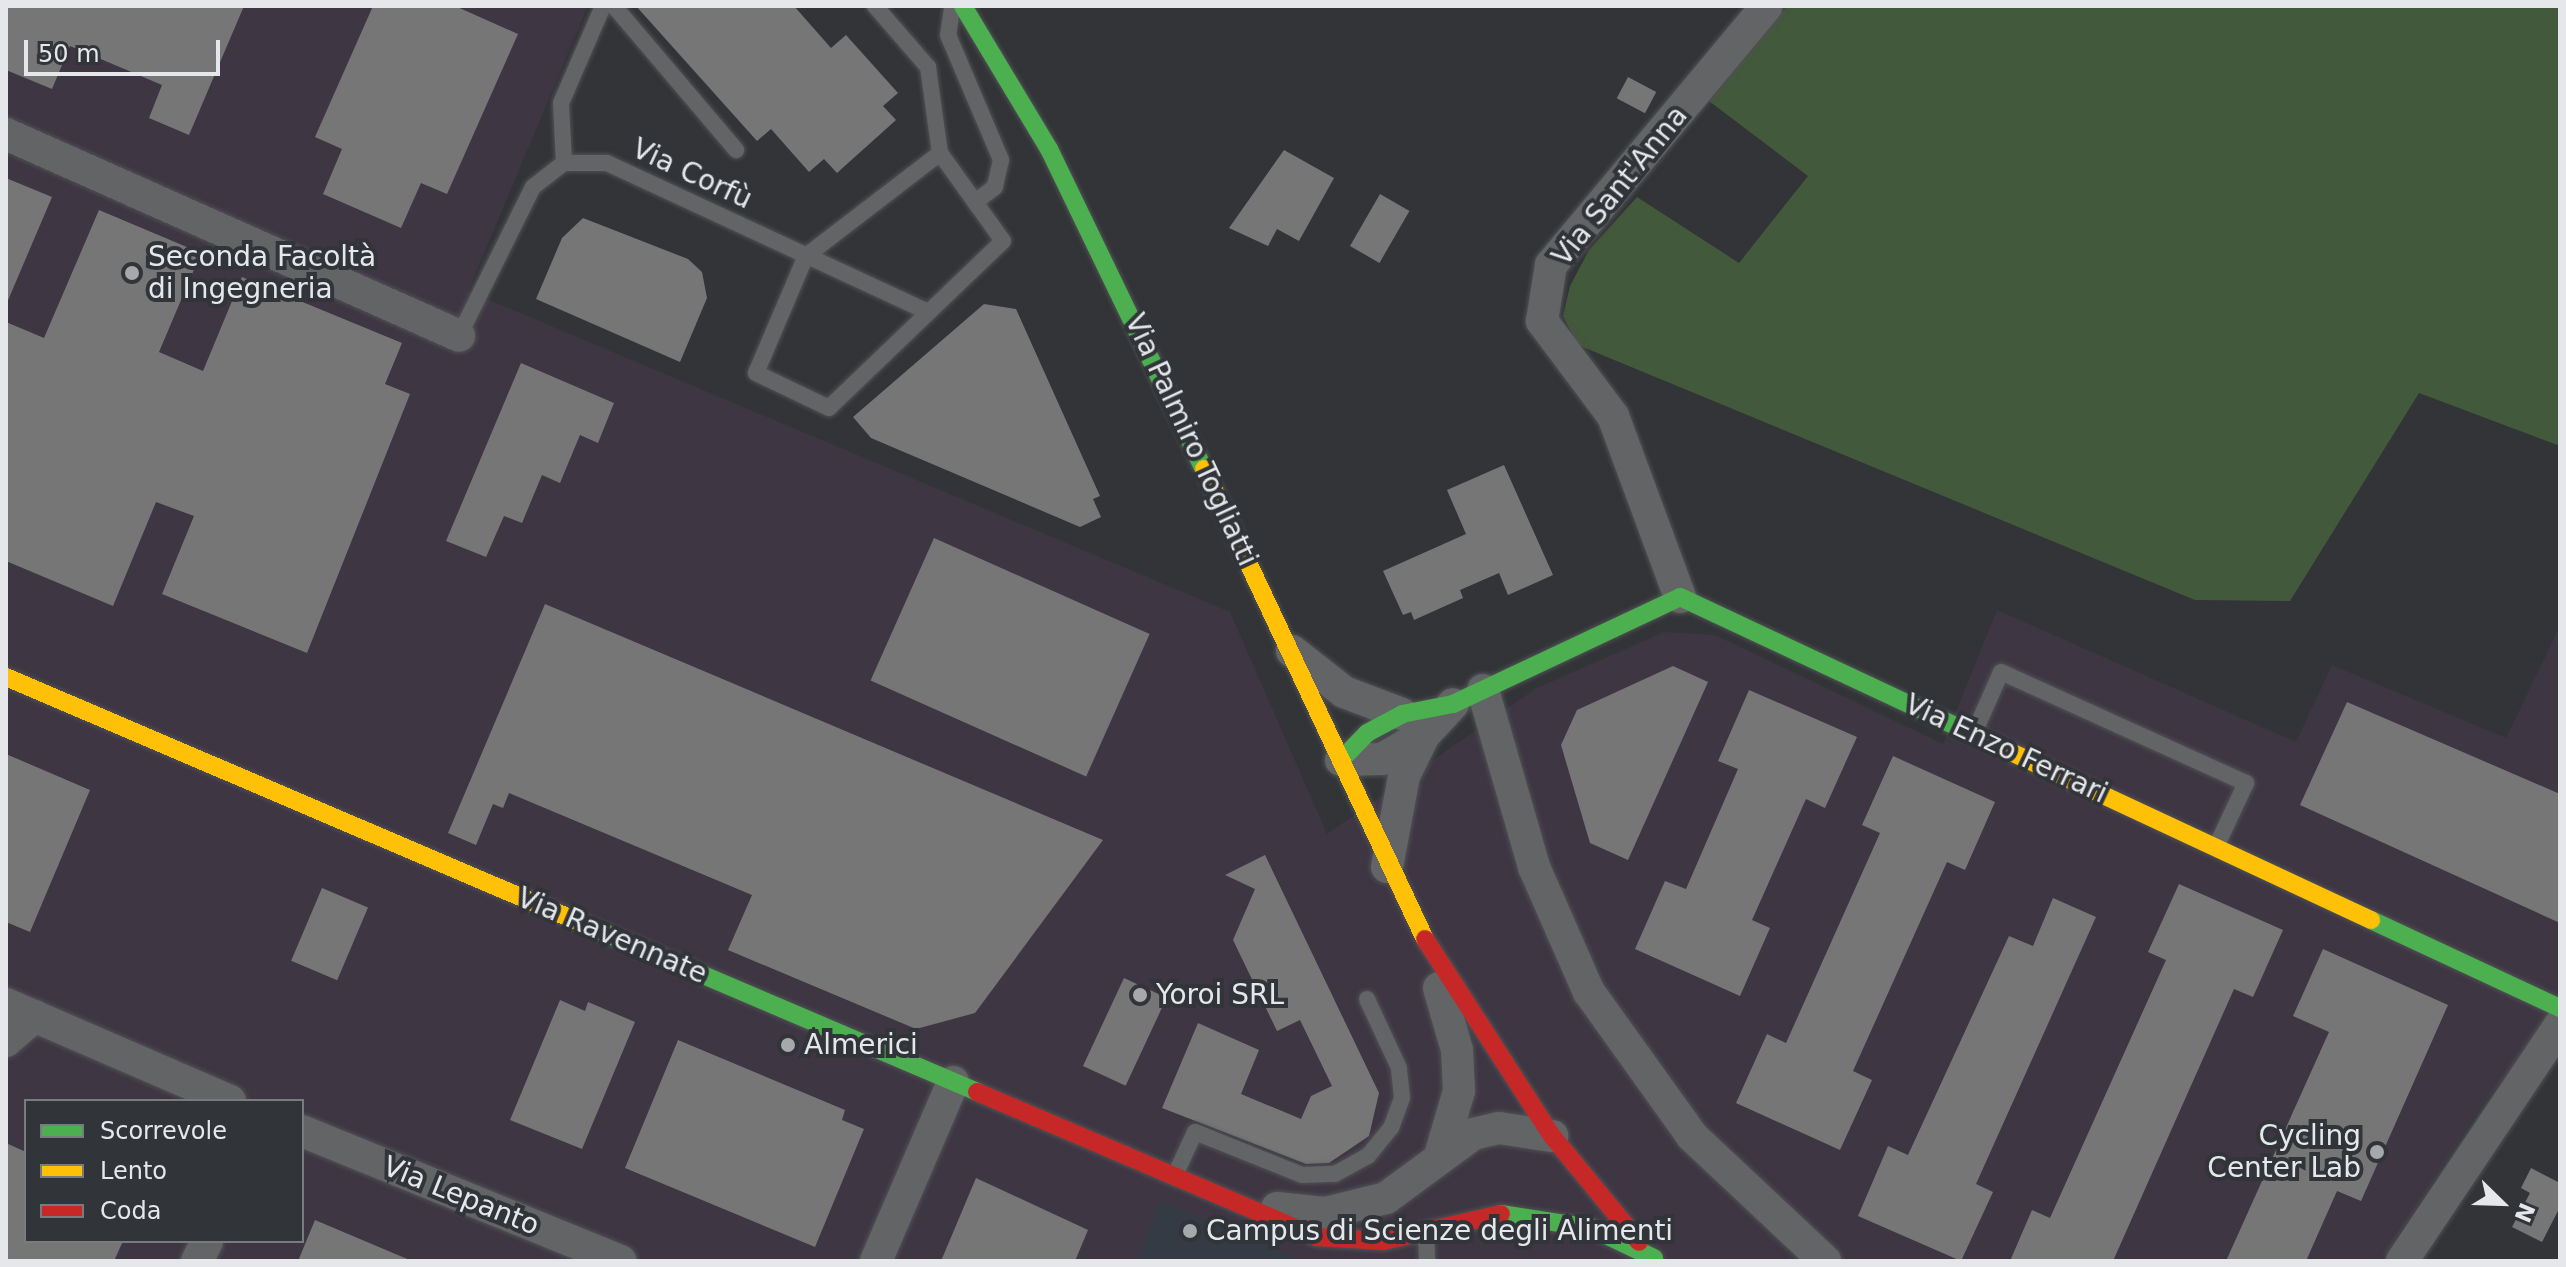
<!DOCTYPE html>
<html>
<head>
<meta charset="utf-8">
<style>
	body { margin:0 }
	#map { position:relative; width:2566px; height:1267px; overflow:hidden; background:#323437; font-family:"DejaVu Sans",sans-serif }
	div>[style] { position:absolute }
	.industrial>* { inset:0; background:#3f3644 }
	.built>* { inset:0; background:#353b44 }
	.green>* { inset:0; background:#43593b }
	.building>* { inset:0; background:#767677; transform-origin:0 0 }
	.roads { filter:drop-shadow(0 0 2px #4f5153) drop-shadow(0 0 2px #4f5153) }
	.lane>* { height:16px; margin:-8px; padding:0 8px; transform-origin:8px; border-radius:8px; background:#636466 }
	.street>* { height:32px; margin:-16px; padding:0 16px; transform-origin:16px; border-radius:16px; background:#636466 }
	.fast>* { height:18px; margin:-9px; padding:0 9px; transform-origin:9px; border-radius:9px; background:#4caf50 }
	.slow>* { height:18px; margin:-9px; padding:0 9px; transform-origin:9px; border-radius:9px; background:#ffc107 }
	.jam>* { height:18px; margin:-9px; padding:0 9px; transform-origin:9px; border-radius:9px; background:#c62828 }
	.dots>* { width:22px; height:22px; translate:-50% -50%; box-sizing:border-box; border:4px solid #313438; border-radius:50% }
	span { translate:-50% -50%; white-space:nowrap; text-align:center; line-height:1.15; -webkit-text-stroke:8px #313438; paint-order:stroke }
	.street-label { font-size:28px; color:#e5e7ea }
	.poi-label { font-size:28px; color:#e5e7ea }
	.left { translate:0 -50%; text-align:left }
	.right { translate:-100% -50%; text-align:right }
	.frame { position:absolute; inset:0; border:8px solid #e5e7ea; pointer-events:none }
	.legend { position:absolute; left:24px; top:1099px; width:280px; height:144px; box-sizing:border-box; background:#313438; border:2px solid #797c7f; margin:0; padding:10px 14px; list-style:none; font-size:24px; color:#e5e7ea }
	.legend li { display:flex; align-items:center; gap:16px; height:40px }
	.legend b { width:40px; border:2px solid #797c7f }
	.north { position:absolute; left:2462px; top:1163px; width:80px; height:80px; -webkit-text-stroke:6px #313438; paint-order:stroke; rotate:113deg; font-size:22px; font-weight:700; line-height:32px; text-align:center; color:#e5e7ea }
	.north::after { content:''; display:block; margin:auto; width:28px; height:36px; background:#e5e7ea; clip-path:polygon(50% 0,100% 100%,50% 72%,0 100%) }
	.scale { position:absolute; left:24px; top:40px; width:196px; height:36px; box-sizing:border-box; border:4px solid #e5e7ea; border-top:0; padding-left:10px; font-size:24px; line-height:28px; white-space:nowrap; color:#e5e7ea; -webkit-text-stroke:6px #313438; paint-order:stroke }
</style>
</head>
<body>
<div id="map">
	<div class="industrial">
		<div style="clip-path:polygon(evenodd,6px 6px,588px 6px,468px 291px,1230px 612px,1327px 834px,1535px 689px,1664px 632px,1715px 635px,1943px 744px,1997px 610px,2296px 742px,2332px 665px,2506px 738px,2560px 626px,2560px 1013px,2484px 1102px,2381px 1261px,6px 1261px,6px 6px,26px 1101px,302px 1101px,302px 1241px,26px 1241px,26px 1101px)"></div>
	</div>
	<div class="built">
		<div style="clip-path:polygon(1160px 1201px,1302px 1261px,1137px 1261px)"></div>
	</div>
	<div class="green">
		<div style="clip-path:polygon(1787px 6px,2560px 6px,2560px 446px,2419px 393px,2290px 601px,2195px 600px,1578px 345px,1563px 316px,1570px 286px,1589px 250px,1637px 197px,1739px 263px,1808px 176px,1709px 101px)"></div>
	</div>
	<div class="building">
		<div style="clip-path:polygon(6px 6px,244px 6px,189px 135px,149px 118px,162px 85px,70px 46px,52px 89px,6px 70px)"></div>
		<div style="clip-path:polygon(373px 6px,455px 6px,518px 34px,447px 194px,421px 183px,401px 228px,323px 194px,342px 149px,315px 137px)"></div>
		<div style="clip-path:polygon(636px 6px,794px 6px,831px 48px,846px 35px,898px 93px,883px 106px,896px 120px,837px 173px,824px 159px,809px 172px,771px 129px,757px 141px)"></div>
		<div style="left:1628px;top:77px;width:32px;height:24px;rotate:28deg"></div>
		<div style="clip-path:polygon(1284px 150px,1334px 178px,1299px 241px,1277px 229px,1268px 246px,1229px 228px)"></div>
		<div style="clip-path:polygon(6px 178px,52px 197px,6px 305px)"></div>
		<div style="left:1380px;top:194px;width:34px;height:60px;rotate:30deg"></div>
		<div style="clip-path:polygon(99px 210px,201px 253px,159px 352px,203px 371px,242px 277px,402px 343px,385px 384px,410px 394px,307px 653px,162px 594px,194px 516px,156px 502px,113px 606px,6px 561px,6px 322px,44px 338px)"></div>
		<div style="clip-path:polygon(583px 218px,688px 259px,702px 272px,707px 298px,680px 362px,536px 299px,562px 238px)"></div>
		<div style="clip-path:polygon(984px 304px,1016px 309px,1100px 496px,1093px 499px,1101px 517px,1080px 527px,871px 438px,853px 417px)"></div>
		<div style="clip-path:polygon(521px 363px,614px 403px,598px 443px,580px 435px,560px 483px,542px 475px,522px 523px,504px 516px,486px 557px,446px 541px)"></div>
		<div style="clip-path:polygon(1504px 465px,1553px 575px,1508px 595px,1499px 573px,1460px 590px,1463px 598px,1414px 620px,1411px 612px,1403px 615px,1383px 571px,1466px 534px,1447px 490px)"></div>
		<div style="left:934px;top:538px;width:236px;height:156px;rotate:24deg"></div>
		<div style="clip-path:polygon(545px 604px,1103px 840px,975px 1013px,916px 1029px,728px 950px,752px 895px,509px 793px,503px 808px,493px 804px,476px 845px,448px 833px)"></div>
		<div style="clip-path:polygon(1673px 666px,1708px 682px,1628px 860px,1590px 843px,1561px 745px,1577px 710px)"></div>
		<div style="clip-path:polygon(1749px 690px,1857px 737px,1825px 808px,1806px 799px,1752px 920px,1770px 928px,1740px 996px,1635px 949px,1665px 881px,1686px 889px,1738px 769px,1718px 761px)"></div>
		<div style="clip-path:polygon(2347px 702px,2560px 794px,2560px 923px,2300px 805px)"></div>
		<div style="clip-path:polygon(6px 754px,90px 790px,30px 932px,6px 922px)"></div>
		<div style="clip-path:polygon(1893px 756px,1995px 802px,1965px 870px,1947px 862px,1853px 1071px,1872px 1080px,1840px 1150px,1736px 1103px,1767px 1034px,1786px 1043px,1880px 833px,1862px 825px)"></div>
		<div style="clip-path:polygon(1265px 855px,1379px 1093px,1369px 1136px,1329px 1163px,1306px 1164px,1162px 1108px,1198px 1023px,1259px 1050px,1241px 1094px,1301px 1119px,1311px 1096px,1332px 1086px,1300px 1020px,1277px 1031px,1233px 940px,1255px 889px,1225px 875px)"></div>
		<div style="clip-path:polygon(2179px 884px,2283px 930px,2253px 997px,2234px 989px,2113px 1261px,2010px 1261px,2032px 1210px,2050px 1218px,2166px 960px,2148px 952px)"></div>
		<div style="left:322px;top:888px;width:50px;height:79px;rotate:23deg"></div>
		<div style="clip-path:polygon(2053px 898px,2096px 917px,1976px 1184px,1993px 1192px,1961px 1261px,1858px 1216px,1888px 1146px,1908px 1155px,2009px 936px,2033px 946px)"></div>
		<div style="clip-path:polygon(2323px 949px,2448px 1005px,2361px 1201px,2337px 1191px,2306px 1261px,2226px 1261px,2329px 1032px,2293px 1016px)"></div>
		<div style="left:1124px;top:978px;width:47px;height:97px;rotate:25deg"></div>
		<div style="clip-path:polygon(560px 1000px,585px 1011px,588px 1002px,635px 1022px,582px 1149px,510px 1120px)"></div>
		<div style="clip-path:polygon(678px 1040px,845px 1110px,842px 1120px,864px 1129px,815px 1247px,625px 1168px)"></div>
		<div style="clip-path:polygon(6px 1143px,26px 1152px,26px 1241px,123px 1241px,114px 1261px,6px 1261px)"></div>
		<div style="clip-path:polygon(2531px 1168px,2560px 1183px,2560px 1207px,2542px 1242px,2512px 1227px,2530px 1193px,2521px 1188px)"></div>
		<div style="clip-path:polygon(976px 1178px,1088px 1230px,1075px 1261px,941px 1261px)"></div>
		<div style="clip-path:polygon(315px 1220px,412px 1261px,298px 1261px)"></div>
	</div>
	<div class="roads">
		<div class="lane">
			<div style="left:614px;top:6px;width:189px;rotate:49.7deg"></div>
			<div style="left:875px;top:6px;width:81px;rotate:49deg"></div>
			<div style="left:928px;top:67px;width:87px;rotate:82.1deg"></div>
			<div style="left:952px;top:8px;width:27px;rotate:98deg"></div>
			<div style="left:948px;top:35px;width:136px;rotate:67deg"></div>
			<div style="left:1001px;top:160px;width:28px;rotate:103deg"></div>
			<div style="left:995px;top:187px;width:25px;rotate:143deg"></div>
			<div style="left:940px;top:153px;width:108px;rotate:54.4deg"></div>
			<div style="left:1003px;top:241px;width:241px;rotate:136.2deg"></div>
			<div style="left:829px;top:408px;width:81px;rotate:-154.4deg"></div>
			<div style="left:756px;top:373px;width:127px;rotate:-66.9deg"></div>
			<div style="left:806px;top:256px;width:169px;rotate:-37.5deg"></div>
			<div style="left:564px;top:163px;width:60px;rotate:-92.9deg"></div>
			<div style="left:561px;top:103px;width:106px;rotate:-66.6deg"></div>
			<div style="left:459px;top:336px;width:166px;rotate:-63.6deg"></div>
			<div style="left:533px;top:187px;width:39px;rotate:-38deg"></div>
			<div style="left:564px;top:163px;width:43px"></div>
			<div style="left:607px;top:163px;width:354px;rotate:24.9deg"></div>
			<div style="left:1975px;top:731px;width:64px;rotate:-66.2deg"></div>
			<div style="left:2001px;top:672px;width:269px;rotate:24.4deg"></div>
			<div style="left:2246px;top:783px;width:68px;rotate:115.1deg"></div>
			<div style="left:1176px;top:1173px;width:45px;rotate:-65.1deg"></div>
			<div style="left:1195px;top:1132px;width:115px;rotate:21.9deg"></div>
			<div style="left:1302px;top:1175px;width:33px;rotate:-2deg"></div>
			<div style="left:1335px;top:1174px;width:38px;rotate:-29deg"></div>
			<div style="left:1368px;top:1156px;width:36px;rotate:-51deg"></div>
			<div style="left:1391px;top:1128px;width:32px;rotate:-70deg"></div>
			<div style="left:1402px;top:1098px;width:30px;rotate:-96deg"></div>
			<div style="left:1399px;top:1068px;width:76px;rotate:-114.9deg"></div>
			<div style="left:1426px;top:1231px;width:30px;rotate:88deg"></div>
		</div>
		<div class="street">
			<div style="left:6px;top:134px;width:496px;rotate:24deg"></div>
			<div style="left:1680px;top:597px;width:193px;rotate:-110.3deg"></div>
			<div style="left:1613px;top:416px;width:119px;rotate:-126.8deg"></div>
			<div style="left:1542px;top:321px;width:57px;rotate:-80.9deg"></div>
			<div style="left:1551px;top:265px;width:337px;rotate:-50.2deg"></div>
			<div style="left:1292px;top:651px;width:66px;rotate:38.3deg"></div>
			<div style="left:1344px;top:692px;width:62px;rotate:20.8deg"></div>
			<div style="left:1483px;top:690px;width:184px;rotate:73.9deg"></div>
			<div style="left:1534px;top:867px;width:137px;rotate:66.3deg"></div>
			<div style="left:1589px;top:992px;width:177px;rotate:54.4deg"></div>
			<div style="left:1692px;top:1136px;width:183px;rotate:43.2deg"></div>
			<div style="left:1341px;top:760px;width:41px;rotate:-1.4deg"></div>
			<div style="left:1382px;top:759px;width:48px;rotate:-29.7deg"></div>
			<div style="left:1387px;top:867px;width:93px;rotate:-79.4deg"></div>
			<div style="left:1404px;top:776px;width:46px;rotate:-64deg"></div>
			<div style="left:1424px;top:735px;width:42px;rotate:-46.9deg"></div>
			<div style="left:1439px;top:988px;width:65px;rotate:73.8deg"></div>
			<div style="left:1457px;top:1050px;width:41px;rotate:87.2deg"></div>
			<div style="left:1459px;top:1091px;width:64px;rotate:106.4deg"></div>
			<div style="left:6px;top:1004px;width:244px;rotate:23.4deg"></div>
			<div style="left:6px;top:1041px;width:38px;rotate:-41deg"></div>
			<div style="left:302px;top:1131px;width:344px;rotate:22.2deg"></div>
			<div style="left:1277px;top:1208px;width:48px;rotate:5.9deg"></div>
			<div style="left:1325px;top:1213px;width:63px;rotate:-13.8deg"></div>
			<div style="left:1386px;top:1198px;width:108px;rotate:-36.3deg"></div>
			<div style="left:1473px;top:1134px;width:27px;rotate:-13deg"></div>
			<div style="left:1499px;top:1128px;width:54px;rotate:8.6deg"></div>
			<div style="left:197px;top:1261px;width:22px;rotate:-63deg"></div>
			<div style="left:876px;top:1261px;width:195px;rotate:-66.7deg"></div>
			<div style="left:2402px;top:1261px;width:284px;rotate:-56.2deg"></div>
		</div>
		<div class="fast">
			<div style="left:963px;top:6px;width:167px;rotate:59deg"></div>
			<div style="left:1049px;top:149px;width:356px;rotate:64.2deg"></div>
			<div style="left:1341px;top:760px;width:37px;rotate:-46deg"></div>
			<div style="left:1367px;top:733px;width:40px;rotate:-28deg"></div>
			<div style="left:1402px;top:714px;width:52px;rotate:-11.1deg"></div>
			<div style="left:1453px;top:704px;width:251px;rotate:-25.2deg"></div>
			<div style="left:1680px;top:597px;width:337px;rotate:25.1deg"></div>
			<div style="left:2371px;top:920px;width:208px;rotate:25deg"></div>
			<div style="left:586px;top:925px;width:425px;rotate:23.1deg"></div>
			<div style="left:1501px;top:1214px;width:91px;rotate:8.8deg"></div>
			<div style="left:1591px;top:1228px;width:70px;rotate:25.5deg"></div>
		</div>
		<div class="slow">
			<div style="left:1204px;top:469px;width:519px;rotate:64.82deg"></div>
			<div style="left:6px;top:677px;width:631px;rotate:23.15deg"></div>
			<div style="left:1985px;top:740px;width:426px;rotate:25deg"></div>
		</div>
		<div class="jam">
			<div style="left:1425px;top:939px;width:234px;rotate:57.2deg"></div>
			<div style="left:1552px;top:1136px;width:137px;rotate:50.6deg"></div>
			<div style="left:977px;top:1092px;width:370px;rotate:23.1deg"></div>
			<div style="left:1317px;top:1237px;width:66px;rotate:3.5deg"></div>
			<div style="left:1383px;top:1241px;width:121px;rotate:-12.9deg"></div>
		</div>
	</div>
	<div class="dots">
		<div style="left:132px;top:273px;background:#a6a8ab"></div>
		<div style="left:1140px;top:995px;background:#a6a8ab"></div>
		<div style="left:788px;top:1045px;background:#a6a8ab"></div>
		<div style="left:2377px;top:1152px;background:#a6a8ab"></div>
		<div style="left:1190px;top:1231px;background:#a6a8ab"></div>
	</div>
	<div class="street-label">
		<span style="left:692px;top:174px;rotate:25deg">Via Corfù</span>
		<span style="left:1620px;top:186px;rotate:-51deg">Via Sant'Anna</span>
		<span style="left:1191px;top:440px;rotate:65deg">Via Palmiro Togliatti</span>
		<span style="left:2006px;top:749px;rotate:25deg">Via Enzo Ferrari</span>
		<span style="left:612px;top:936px;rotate:23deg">Via Ravennate</span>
		<span style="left:461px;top:1196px;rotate:22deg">Via Lepanto</span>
	</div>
	<div class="poi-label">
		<span class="left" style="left:148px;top:273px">Seconda Facoltà<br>di Ingegneria</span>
		<span class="left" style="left:1156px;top:995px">Yoroi SRL</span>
		<span class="left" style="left:804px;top:1045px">Almerici</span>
		<span class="right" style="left:2361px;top:1152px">Cycling<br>Center Lab</span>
		<span class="left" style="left:1206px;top:1231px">Campus di Scienze degli Alimenti</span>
	</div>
	<div class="frame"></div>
	<ul class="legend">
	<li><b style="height:10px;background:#4caf50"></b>Scorrevole</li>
	<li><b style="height:10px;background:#ffc107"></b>Lento</li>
	<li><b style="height:10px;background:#c62828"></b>Coda</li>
	</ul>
	<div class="north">N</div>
	<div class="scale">50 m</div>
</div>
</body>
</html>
